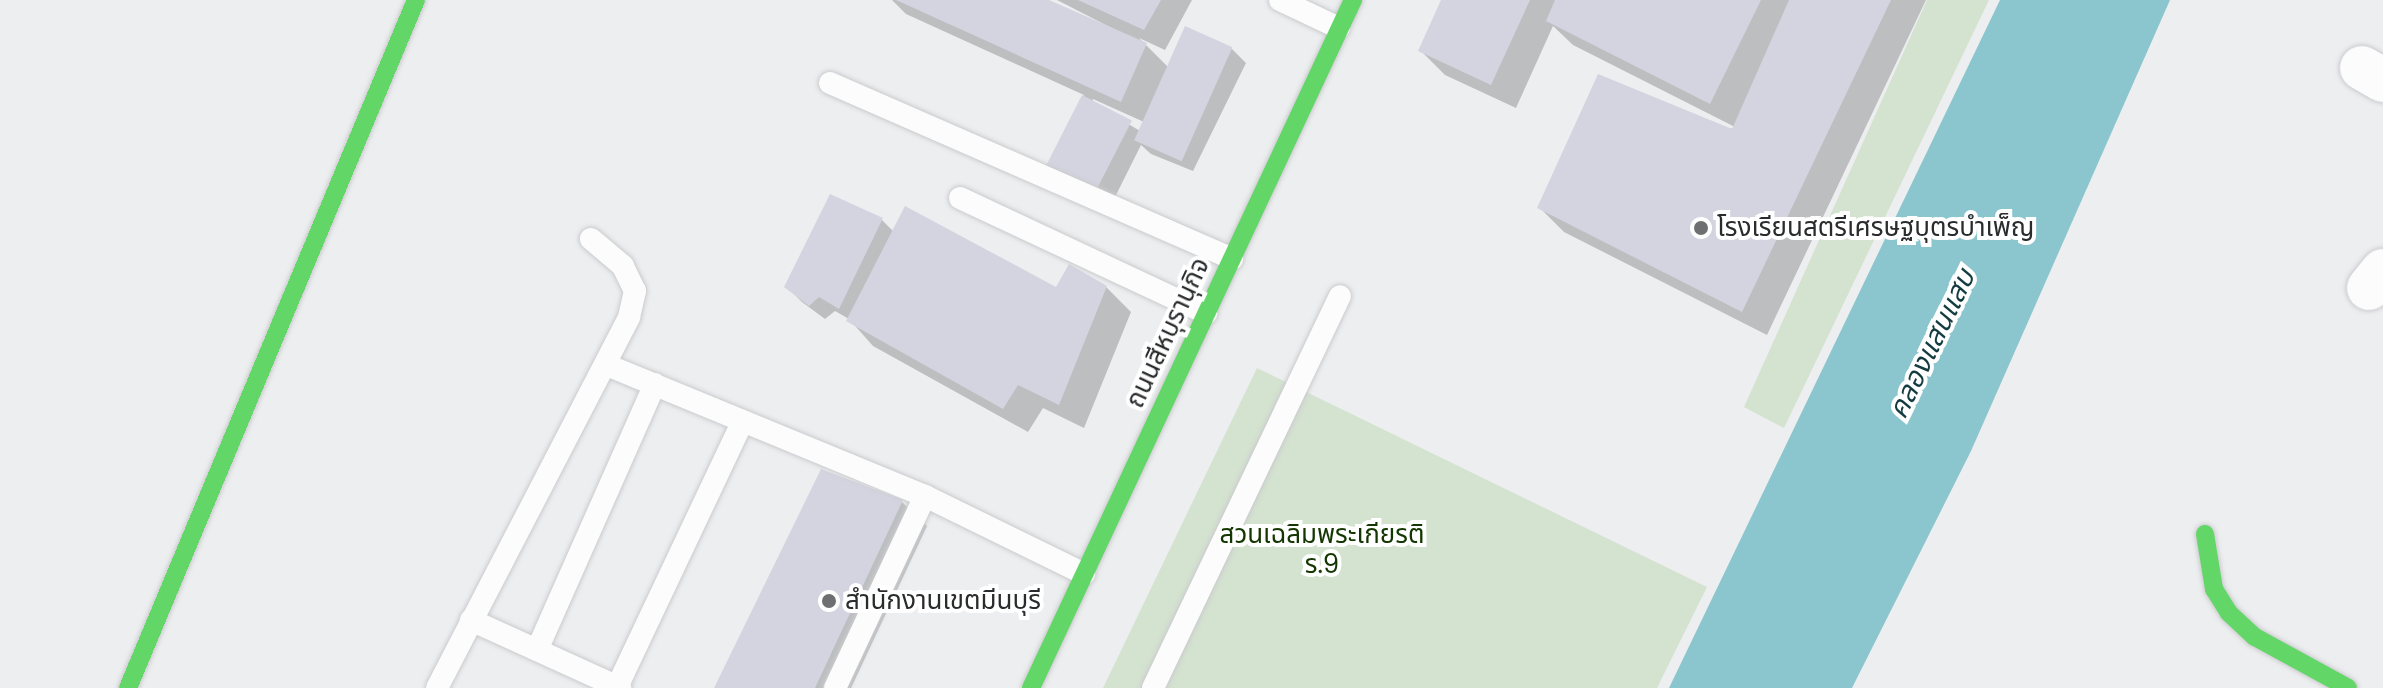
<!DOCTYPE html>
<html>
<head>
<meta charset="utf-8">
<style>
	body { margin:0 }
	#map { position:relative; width:2383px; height:688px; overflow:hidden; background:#edeef0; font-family:Poppins,"Noto Sans Thai",sans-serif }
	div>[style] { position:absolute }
	.green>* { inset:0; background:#d4e2d0 }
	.water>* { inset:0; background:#8bc6ce }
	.shadow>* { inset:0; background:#0003 }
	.building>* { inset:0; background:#d3d4e0; transform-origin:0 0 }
	.roads { filter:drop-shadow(0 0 2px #cacbcd) drop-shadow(0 0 2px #cacbcd) }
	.lane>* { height:22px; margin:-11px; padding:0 11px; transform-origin:11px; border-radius:11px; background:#fcfcfd }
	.street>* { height:44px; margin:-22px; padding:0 22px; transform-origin:22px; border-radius:22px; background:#fcfcfd }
	.fast>* { height:18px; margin:-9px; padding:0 9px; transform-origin:9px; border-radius:9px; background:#63d668 }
	.dots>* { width:22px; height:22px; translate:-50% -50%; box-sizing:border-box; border:4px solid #fff; border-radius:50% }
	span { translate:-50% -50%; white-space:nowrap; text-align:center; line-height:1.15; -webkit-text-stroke:8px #fff; paint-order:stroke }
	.poi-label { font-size:26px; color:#2a2b2c }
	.left { translate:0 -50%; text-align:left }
	.street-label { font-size:26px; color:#2a2b2c }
	.park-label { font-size:26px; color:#143600 }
	.water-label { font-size:28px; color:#133c40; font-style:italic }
</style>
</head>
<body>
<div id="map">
	<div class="green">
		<div style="clip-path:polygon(1927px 0,1989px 0,1784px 428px,1744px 407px)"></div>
		<div style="clip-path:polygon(1257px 368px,1707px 587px,1657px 688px,1103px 688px)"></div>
	</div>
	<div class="water">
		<div style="clip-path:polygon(2000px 0,2170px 0,1971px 451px,1852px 688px,1669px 688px)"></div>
	</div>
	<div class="shadow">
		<div style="clip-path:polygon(evenodd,892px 0,1044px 0,1133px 39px,1057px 0,1192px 0,1165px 50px,1139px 38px,1169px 68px,1231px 48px,1246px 63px,1193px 171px,1151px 154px,1141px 145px,1111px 205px,1049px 165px,1084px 95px,906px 14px,892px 0,1093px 99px,1144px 122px,1140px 131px,1092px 102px,1093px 99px)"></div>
		<div style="clip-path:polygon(1444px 0,1926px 0,1767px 335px,1564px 232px,1539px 207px,1735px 127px,1573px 45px,1553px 26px,1516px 108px,1445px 75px,1420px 50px)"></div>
		<div style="clip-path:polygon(831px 196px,882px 220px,894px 232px,1057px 290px,1106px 287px,1131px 312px,1084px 428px,1043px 408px,1028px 432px,873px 346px,849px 319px,835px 311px,825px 319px,802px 302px,787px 287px)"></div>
		<div style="clip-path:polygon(902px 502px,927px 526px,851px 688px,716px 688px)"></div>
	</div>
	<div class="building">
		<div style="clip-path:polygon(896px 0,1049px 0,1147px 43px,1121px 102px)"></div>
		<div style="clip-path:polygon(1078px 0,1161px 0,1144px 30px)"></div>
		<div style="clip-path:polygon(1441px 0,1530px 0,1491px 85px,1418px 51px)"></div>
		<div style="clip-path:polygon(1555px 0,1761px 0,1710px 104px,1546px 21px)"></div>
		<div style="clip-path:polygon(1789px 0,1891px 0,1742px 312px,1537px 208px,1598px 74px,1732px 129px)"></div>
		<div style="left:1185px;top:26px;width:52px;height:125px;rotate:24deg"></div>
		<div style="left:1082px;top:95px;width:56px;height:79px;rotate:27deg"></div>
		<div style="clip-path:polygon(830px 194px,883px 218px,839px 309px,819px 297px,809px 306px,784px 287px)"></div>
		<div style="clip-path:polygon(905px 206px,1056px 287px,1069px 264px,1107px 286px,1059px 405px,1018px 385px,1003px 409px,846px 321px)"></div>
		<div style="clip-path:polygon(821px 469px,903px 500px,815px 688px,714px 688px)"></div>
	</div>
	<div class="roads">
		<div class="lane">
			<div style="left:1280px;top:0;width:65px;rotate:25.4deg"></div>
			<div style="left:830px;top:83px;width:439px;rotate:23.6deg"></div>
			<div style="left:960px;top:198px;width:272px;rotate:25.1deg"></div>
			<div style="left:607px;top:365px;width:344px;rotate:22.4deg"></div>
			<div style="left:925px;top:496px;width:177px;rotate:26.1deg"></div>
			<div style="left:471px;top:620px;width:164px;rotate:24.5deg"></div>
			<div style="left:537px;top:650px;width:291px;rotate:-66.1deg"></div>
			<div style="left:617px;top:687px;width:294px;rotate:-64.7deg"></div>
			<div style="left:437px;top:688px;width:418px;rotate:-62.6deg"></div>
			<div style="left:629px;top:317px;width:27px;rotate:-77deg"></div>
			<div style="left:635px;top:291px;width:28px;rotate:-116deg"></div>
			<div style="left:623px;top:266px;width:42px;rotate:-139.8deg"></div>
			<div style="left:835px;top:688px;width:212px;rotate:-64.9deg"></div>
			<div style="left:1153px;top:688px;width:434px;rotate:-64.5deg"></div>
		</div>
		<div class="street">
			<div style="left:2362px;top:68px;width:24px;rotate:30deg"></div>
			<div style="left:2369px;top:288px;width:22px;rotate:-51deg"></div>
		</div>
		<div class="fast">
			<div style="left:2205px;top:534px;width:56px;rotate:80.7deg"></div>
			<div style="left:2214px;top:589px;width:28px;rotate:58deg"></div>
			<div style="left:2229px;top:613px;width:35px;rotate:43deg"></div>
			<div style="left:2255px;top:637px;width:106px;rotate:28.7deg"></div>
			<div style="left:128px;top:688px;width:746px;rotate:-67.29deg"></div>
			<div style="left:1031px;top:688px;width:760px;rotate:-64.92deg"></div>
		</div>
	</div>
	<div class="dots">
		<div style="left:1701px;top:228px;background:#6e6f71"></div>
		<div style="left:829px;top:601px;background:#6e6f71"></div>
	</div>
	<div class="poi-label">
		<span class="left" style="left:1717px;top:228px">โรงเรียนสตรีเศรษฐบุตรบำเพ็ญ</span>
		<span class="left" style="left:845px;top:601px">สำนักงานเขตมีนบุรี</span>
	</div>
	<div class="street-label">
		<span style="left:1168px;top:333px;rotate:-65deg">ถนนสีหบุรานุกิจ</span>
	</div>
	<div class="park-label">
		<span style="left:1322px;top:550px">สวนเฉลิมพระเกียรติ<br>ร.9</span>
	</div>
	<div class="water-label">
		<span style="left:1932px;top:344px;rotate:-64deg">คลองแสนแสบ</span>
	</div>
</div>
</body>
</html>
